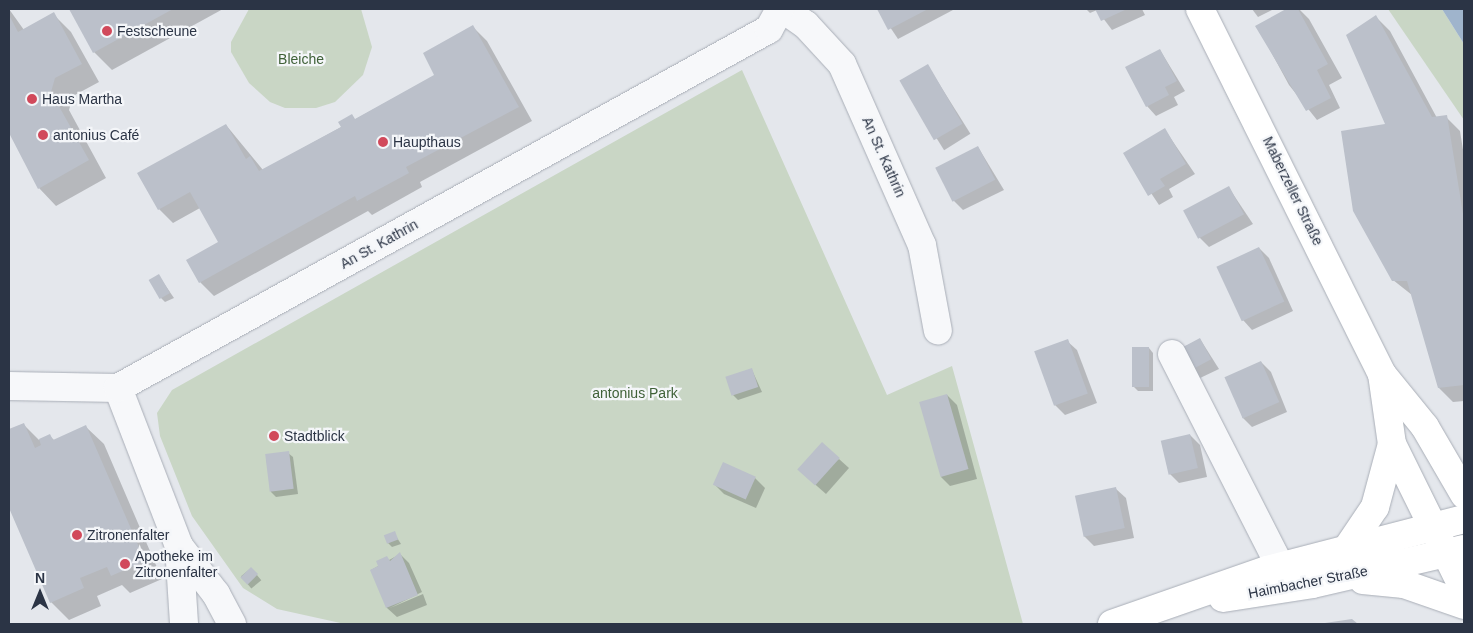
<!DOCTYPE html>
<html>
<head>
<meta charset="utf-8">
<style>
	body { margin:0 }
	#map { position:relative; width:1473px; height:633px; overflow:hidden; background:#e4e7ec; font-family:Helvetica,sans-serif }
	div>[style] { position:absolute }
	.green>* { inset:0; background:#c9d6c5 }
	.water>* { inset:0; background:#9fb4cc }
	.shadow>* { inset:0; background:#0003; transform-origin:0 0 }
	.building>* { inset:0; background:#bbc0ca; transform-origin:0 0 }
	.roads { filter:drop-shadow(0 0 1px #a9aeb7) drop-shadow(0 0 1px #a9aeb7) }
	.minor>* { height:28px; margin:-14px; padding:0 14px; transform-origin:14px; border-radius:14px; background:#f7f8fa }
	.major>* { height:28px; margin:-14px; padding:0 14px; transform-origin:14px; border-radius:14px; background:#fff }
	.dots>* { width:14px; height:14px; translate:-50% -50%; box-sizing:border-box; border:2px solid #f4f6f9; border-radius:50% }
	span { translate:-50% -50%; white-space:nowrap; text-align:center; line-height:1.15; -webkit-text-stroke:4.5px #f4f6f9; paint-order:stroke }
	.poi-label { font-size:14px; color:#2b3445 }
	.left { translate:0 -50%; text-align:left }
	.park-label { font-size:14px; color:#3f6138 }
	.street-label { font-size:14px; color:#2b3445 }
	.frame { position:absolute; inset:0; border:10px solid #2b3445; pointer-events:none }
	.north { position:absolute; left:15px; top:568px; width:50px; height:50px; -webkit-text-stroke:4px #f4f6f9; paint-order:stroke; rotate:0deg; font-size:14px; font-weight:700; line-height:20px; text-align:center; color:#2b3445 }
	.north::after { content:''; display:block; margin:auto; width:18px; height:22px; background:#2b3445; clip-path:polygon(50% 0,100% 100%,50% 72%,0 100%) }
</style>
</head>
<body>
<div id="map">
	<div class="green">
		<div style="clip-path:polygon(249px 9px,361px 9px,372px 47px,363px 75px,335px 102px,316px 108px,285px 108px,270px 102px,249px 83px,231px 52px,231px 42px)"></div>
		<div style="clip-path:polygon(1388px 9px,1442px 9px,1464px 44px,1464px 120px)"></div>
		<div style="clip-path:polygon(742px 70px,887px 395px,952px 366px,1023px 624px,345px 624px,277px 609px,243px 588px,192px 516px,160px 436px,157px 413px,172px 390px)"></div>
	</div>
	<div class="water">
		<div style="clip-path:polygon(1442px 9px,1464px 9px,1464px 44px)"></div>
	</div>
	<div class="shadow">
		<div style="clip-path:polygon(9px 9px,24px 30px,53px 14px,71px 32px,99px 82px,73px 96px,69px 110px,106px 178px,56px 206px,39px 188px,9px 131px)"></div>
		<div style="clip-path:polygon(70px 9px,223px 9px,112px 70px,94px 52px)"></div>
		<div style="clip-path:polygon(878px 9px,953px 9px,953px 10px,898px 39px)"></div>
		<div style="clip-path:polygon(1086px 9px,1142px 9px,1145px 15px,1112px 30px,1097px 10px,1090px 13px)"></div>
		<div style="clip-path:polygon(1252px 9px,1274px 9px,1258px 17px)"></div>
		<div style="clip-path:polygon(1289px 9px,1299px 9px,1309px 19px,1342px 78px,1329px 85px,1340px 108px,1317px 120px,1289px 85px,1257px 26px)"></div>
		<div style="clip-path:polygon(1376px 17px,1390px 31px,1437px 118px,1446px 117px,1460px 131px,1464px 156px,1464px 401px,1453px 402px,1439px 388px,1412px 295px,1393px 280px,1387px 125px)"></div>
		<div style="clip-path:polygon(473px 27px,487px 41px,532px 121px,420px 182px,422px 187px,372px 215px,368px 211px,214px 296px,200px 282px,220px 243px,200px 208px,173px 223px,159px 209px,226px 125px,263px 170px,436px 75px)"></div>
		<div style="clip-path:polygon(1160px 50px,1185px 91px,1174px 97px,1178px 105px,1156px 116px,1147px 106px)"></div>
		<div style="left:928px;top:66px;width:80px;height:31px;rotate:58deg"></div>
		<div style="clip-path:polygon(1165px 130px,1195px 174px,1169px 189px,1173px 197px,1159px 205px,1125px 154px)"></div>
		<div style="clip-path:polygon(978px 147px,1004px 190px,963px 210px,953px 200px)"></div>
		<div style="clip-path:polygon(1229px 188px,1253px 224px,1209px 247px,1199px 237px)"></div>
		<div style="clip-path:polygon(1259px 248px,1269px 258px,1293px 311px,1252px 330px,1243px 320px)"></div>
		<div style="clip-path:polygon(159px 276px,174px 298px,165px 302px,161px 298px)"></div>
		<div style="clip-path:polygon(1200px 339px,1219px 369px,1198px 379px,1178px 350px)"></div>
		<div style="clip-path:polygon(1067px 341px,1077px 350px,1097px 403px,1065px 415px,1055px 405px)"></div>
		<div style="clip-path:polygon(1149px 348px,1153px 353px,1153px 391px,1138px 391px,1133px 386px)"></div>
		<div style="clip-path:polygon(1261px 362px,1271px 372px,1287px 412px,1252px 427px,1242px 417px)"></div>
		<div style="clip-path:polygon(752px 370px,762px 392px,738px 400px,733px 395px)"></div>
		<div style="clip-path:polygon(947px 395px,957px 405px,977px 479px,950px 486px,941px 477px)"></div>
		<div style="clip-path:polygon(23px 424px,39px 440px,50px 436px,55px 441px,86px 427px,104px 444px,162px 579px,130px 593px,122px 585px,97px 596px,101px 606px,69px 620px,51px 602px,9px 505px,9px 430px)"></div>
		<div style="clip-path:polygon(1190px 435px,1200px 445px,1207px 477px,1179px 483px,1170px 474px)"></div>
		<div style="clip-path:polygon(288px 453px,293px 457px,298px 494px,276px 497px,271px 492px,266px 456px)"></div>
		<div style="clip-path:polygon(839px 459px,849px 468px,826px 494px,809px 479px)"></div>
		<div style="clip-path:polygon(755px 478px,765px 488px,756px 508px,724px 494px,714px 484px)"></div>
		<div style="clip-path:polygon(1116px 489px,1126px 498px,1134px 538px,1094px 546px,1084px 536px)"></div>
		<div style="clip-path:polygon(394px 533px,401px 544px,392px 547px,388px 543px)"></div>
		<div style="clip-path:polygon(400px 554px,409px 563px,422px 592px,390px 608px,423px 594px,427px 605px,397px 617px,387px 608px,371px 570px)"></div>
		<div style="left:251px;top:568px;width:16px;height:13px;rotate:50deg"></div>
	</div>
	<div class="building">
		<div style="clip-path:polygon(69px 9px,173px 9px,93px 53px)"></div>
		<div style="clip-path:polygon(877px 9px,928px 9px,888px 30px)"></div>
		<div style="clip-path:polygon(1095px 9px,1127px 9px,1101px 21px)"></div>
		<div style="clip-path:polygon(1286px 9px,1298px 9px,1328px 64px,1317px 70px,1331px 98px,1306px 111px,1255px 26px)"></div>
		<div style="clip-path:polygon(54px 12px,82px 64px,55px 78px,51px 92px,89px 160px,38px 189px,9px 133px,9px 15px,18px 32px)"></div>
		<div style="clip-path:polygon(1376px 15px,1432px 117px,1447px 115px,1464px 220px,1464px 385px,1438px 388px,1407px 281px,1392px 281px,1353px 211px,1341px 131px,1385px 124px,1346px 35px)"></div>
		<div style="clip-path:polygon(473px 25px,519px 107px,406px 167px,409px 173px,357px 201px,355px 196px,199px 283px,186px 260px,218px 242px,190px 192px,158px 210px,137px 173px,226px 124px,246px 159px,250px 156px,259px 171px,341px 127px,338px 122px,352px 114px,355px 119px,434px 75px,423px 53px)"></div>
		<div style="clip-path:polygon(1160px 49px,1177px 81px,1165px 87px,1169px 95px,1146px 107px,1125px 67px)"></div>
		<div style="left:928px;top:64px;width:69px;height:33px;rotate:60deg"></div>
		<div style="clip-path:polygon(1165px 128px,1186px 164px,1160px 179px,1165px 186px,1148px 196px,1123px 153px)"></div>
		<div style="left:978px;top:146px;width:38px;height:48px;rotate:63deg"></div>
		<div style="left:1229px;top:186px;width:32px;height:52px;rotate:62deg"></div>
		<div style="left:1259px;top:247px;width:60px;height:47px;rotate:65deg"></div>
		<div style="left:159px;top:274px;width:22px;height:12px;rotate:60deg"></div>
		<div style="left:1200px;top:338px;width:24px;height:25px;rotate:62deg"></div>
		<div style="left:1068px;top:339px;width:58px;height:36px;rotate:70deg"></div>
		<div style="left:1132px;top:347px;width:17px;height:40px"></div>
		<div style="left:1261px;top:361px;width:45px;height:40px;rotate:66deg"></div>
		<div style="left:752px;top:368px;width:20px;height:28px;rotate:72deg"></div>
		<div style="left:947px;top:394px;width:78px;height:29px;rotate:74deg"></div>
		<div style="clip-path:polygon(24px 423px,35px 448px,41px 445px,39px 439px,50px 434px,53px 440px,86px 425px,145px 561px,111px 576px,107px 567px,80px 578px,84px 588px,50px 603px,9px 508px,9px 429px)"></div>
		<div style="left:1190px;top:434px;width:35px;height:30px;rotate:77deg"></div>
		<div style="left:822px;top:442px;width:24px;height:37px;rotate:42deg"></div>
		<div style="left:289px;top:451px;width:38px;height:24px;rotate:83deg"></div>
		<div style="left:723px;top:462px;width:36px;height:25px;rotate:24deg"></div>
		<div style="left:1116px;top:487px;width:42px;height:42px;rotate:78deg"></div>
		<div style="left:395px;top:531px;width:9px;height:12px;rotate:69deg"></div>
		<div style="clip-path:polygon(400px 552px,418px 595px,386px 608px,370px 570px,378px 566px,376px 561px,387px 556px,390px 561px)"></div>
		<div style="left:251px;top:567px;width:10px;height:15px;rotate:45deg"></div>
		<div style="clip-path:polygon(1352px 619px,1358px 624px,1325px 624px,1325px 623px)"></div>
	</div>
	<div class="roads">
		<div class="minor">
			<div style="left:783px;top:9px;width:28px;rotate:35deg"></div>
			<div style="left:806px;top:25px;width:53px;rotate:47.3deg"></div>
			<div style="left:842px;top:64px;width:198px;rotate:66.2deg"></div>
			<div style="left:922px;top:245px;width:87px;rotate:79.5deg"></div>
			<div style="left:1172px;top:354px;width:238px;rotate:63deg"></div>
			<div style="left:9px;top:386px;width:109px;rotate:1.1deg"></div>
			<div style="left:179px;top:546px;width:78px;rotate:86.3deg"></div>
			<div style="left:232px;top:624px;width:34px;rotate:-118deg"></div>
			<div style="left:216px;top:594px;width:61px;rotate:-127.6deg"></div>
			<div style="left:179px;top:546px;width:169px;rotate:-111.1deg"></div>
			<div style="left:118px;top:388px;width:743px;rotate:-28.87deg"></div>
			<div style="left:769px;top:29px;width:23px;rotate:-61deg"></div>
		</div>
		<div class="major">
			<div style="left:1200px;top:9px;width:408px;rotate:63.5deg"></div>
			<div style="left:1382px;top:374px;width:68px;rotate:50.9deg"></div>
			<div style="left:1425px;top:427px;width:78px;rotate:59.8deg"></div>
			<div style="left:1382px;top:374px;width:71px;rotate:81.9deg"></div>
			<div style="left:1392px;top:444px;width:163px;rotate:63.7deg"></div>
			<div style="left:1348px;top:547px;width:48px;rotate:-56deg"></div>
			<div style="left:1375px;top:507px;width:65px;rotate:-74.9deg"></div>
			<div style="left:1363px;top:580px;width:41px;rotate:5.6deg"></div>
			<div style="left:1404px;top:584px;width:64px;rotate:19.3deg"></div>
			<div style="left:1223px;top:598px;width:90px;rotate:-8.9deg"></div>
			<div style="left:1312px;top:584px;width:156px;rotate:-13deg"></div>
			<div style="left:1112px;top:624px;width:164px;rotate:-19.2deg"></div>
			<div style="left:1267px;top:570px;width:203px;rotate:-14.5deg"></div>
		</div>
	</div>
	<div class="dots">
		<div style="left:107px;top:31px;background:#d1495b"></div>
		<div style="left:32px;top:99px;background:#d1495b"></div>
		<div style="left:43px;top:135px;background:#d1495b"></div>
		<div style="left:383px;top:142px;background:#d1495b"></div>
		<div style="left:274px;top:436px;background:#d1495b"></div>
		<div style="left:77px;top:535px;background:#d1495b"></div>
		<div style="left:125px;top:564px;background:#d1495b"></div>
	</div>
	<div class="poi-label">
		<span class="left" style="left:117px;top:31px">Festscheune</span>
		<span class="left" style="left:42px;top:99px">Haus Martha</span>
		<span class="left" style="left:53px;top:135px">antonius Café</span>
		<span class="left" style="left:393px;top:142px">Haupthaus</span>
		<span class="left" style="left:284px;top:436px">Stadtblick</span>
		<span class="left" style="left:87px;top:535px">Zitronenfalter</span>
		<span class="left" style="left:135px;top:564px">Apotheke im<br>Zitronenfalter</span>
	</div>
	<div class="park-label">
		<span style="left:301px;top:59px">Bleiche</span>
		<span style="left:635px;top:393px">antonius Park</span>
	</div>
	<div class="street-label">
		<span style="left:884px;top:157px;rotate:66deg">An St. Kathrin</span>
		<span style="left:1293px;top:191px;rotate:64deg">Maberzeller Straße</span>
		<span style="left:379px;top:244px;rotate:-29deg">An St. Kathrin</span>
		<span style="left:1308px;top:582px;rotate:-11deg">Haimbacher Straße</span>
	</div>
	<div class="frame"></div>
	<div class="north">N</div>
</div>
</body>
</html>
